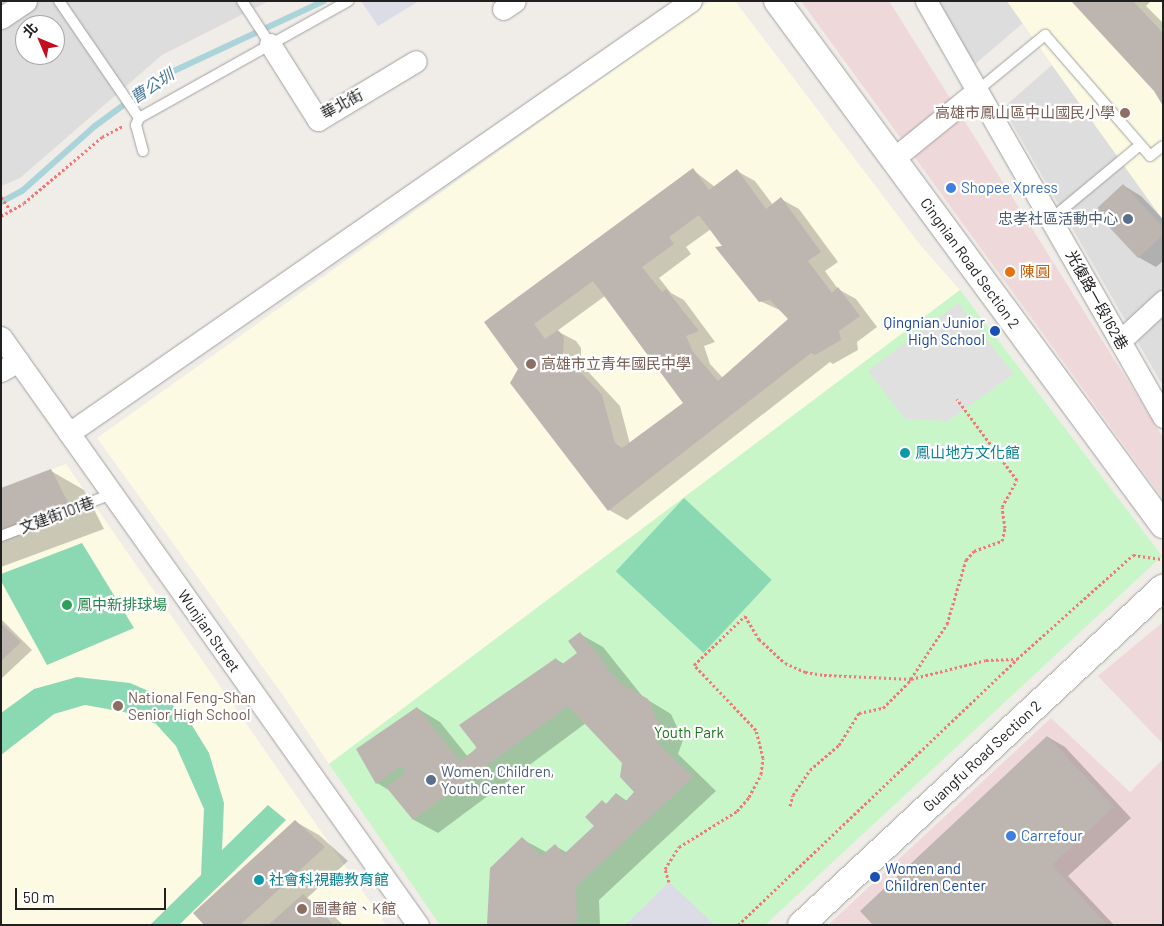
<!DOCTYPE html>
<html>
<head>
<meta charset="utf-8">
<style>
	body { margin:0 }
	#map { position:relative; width:1164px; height:926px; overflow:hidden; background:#f0ece7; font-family:Barlow,"Noto Sans TC",sans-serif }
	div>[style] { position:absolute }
	.residential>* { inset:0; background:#dedddd }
	.commercial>* { inset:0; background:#efd8d9 }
	.education>* { inset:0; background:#fdfae3 }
	.park>* { inset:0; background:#c9f6c8 }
	.pitch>* { inset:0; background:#8bd9b3; transform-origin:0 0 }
	.parking>* { inset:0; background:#e0e0e0 }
	.plaza>* { inset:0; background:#dcdce6 }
	.shadow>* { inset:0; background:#0003 }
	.stream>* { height:6px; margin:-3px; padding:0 3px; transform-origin:3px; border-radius:3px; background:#abd4da }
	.building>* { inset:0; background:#bdb5b0 }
	.path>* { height:3px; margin-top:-1.5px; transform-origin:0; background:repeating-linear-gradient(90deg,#f07978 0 2.5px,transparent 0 5px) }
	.roads { filter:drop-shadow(0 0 1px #a1a1a1) drop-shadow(0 0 1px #a1a1a1) }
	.service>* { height:10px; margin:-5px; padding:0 5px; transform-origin:5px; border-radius:5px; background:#fff }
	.minor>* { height:21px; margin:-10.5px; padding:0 10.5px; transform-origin:10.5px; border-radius:10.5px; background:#fff }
	.tertiary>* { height:26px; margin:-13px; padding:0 13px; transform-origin:13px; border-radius:13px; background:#fff }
	.dots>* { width:14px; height:14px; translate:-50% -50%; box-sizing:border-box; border:2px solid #fff; border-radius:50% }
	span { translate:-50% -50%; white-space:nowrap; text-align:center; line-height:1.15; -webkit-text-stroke:4.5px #fff; paint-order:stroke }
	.street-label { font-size:15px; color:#202020 }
	.education-label { font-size:15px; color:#785e54 }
	.right { translate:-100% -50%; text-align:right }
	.left { translate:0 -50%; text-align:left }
	.shop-label { font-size:15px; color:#366cbe }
	.service-label { font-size:15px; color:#4e5e75 }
	.food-label { font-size:15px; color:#c56008 }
	.transit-label { font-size:15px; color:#164399 }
	.culture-label { font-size:15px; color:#0d838f }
	.leisure-label { font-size:15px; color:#27864d }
	.park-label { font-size:15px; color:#157814 }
	.water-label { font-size:16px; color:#4c7a9a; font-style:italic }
	.frame { position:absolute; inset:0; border:2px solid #202020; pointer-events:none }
	.north { position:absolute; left:15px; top:15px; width:50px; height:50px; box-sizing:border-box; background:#fff; border:1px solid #a6a6a6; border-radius:50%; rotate:315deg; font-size:14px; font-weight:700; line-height:20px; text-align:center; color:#202020 }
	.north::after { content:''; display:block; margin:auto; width:18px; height:22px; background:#c10f20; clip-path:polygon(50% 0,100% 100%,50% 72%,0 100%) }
	.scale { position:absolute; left:15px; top:888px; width:151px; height:22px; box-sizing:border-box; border:2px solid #202020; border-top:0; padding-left:6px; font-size:15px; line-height:18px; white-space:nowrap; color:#202020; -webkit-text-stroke:4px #fff; paint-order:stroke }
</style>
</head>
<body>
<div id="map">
	<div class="residential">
		<div style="clip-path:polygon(evenodd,1px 1px,269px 1px,162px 55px,20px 178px,1px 186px,1px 1px,25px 25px,55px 25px,55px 55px,25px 55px,25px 25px)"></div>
		<div style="clip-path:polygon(938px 1px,1007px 1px,1023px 23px,974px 65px)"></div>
		<div style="clip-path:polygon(1052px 65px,1163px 220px,1163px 386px,1003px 108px)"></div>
	</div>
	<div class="commercial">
		<div style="clip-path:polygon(801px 1px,889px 1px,1163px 437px,1163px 499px)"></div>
		<div style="clip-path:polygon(1163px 622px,1163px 744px,1098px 676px)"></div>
		<div style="clip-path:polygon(1051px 718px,1130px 792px,1163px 759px,1163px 925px,828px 925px)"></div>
	</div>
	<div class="education">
		<div style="clip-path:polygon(710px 1px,735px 1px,921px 246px,960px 290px,329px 764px,285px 698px,97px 438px)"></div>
		<div style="clip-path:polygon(1007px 1px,1163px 1px,1163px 220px,1052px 65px)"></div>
		<div style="clip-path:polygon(66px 464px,386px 925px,1px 925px,1px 488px)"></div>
	</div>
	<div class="park">
		<div style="clip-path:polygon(960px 290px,1162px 556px,765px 925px,440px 925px,329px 764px)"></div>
	</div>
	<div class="pitch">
		<div style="left:684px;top:498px;width:120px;height:100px;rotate:43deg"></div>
		<div style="clip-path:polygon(82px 543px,134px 628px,47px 665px,1px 581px,1px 574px)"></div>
		<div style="clip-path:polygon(77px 677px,130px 683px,165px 698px,190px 722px,209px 753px,224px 803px,222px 850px,268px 805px,286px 820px,179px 925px,150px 925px,201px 875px,204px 809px,176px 746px,156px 724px,124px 712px,85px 705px,54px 714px,1px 755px,1px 713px,34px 689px)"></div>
	</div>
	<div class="parking">
		<div style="clip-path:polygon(958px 303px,1014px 374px,948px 421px,905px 419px,868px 371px)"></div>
	</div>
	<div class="plaza">
		<div style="clip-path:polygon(361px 1px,419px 1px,378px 26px)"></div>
		<div style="clip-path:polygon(669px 882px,715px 925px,625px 925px)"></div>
	</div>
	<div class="shadow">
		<div style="clip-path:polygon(1073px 1px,1151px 1px,1146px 6px,1163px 23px,1163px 104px,1155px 91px)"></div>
		<div style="clip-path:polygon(evenodd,693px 170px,715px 187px,737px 171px,755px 181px,773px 205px,781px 199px,799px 209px,838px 262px,825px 271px,838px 289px,856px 299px,877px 327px,857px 342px,858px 350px,833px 364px,830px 362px,627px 520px,609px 510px,519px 369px,485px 322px,693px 170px,711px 229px,760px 301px,782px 311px,789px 319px,723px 378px,710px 364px,704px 346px,715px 342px,684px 300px,671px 293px,659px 278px,691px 254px,686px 247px,711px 229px,693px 170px,605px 296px,684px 403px,630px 444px,620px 406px,581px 364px,581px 348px,576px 341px,557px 331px,605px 296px)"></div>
		<div style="clip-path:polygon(1123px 185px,1141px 196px,1163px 219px,1163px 261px,1156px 267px,1138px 257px)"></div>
		<div style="clip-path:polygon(51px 471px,84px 490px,104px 529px,1px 567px,1px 489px)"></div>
		<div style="clip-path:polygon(1px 619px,32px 650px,1px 679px)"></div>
		<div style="clip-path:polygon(580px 634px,603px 647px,643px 697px,671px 714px,683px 740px,678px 754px,716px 791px,599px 900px,600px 925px,490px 925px,522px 839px,546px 852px,555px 846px,568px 853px,596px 826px,602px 802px,607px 804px,617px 794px,627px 801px,636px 792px,624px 762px,586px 723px,438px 833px,414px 820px,392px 792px,377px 783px,417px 708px,440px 722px,468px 757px,556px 659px,564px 664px,578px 653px)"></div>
		<div style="clip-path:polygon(1048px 737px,1065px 747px,1131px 818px,1068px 876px,1114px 925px,875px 925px)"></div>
		<div style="clip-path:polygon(296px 822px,319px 835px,348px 861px,307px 898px,327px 909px,343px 925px,206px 925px)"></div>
	</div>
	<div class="stream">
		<div style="left:1px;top:202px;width:24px;rotate:-28deg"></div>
		<div style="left:22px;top:191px;width:98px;rotate:-41.7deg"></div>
		<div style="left:95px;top:126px;width:84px;rotate:-36.3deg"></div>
		<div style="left:163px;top:76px;width:178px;rotate:-25deg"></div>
	</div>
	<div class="building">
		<div style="clip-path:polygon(1071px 1px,1133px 1px,1163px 33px,1163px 106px,1154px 91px)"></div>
		<div style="clip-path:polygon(evenodd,693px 168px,709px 190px,737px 169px,766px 209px,781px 197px,821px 252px,808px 261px,832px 293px,838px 287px,860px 316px,839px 331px,841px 340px,815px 355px,811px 353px,608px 511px,510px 383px,518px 369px,484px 322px,693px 168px,699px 215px,722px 246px,715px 247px,759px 302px,770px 300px,788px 319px,718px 381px,693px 352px,686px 336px,699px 331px,666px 289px,662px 292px,642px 267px,674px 244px,669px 237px,699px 215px,693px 168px,593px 281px,683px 403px,622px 448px,615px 443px,602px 395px,563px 353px,564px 337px,558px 330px,545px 339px,534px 324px,593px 281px)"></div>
		<div style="clip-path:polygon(1123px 184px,1163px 227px,1163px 235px,1138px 258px,1094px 211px)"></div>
		<div style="clip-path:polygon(51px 469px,72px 510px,1px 536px,1px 488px)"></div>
		<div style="clip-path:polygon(1px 623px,21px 642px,1px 661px)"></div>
		<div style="clip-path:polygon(580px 632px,619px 682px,648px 699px,660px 726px,655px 740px,693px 777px,576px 887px,577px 919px,571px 925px,487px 925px,490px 868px,522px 837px,541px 856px,555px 844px,564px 854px,594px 826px,585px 817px,602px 800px,606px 804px,616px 793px,625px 802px,634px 792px,620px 777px,622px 763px,568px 706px,413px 820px,386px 787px,406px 772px,401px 766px,376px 784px,356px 749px,417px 707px,460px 761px,477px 748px,459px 725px,556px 658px,561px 665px,577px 653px,568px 641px)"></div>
		<div style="clip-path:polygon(1047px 736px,1114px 807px,1052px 865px,1107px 925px,873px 925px,860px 911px)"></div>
		<div style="clip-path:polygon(295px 820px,325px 847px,240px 925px,204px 925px,193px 913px)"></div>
		<div style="clip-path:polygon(303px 894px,334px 925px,268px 925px)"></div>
	</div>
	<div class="path">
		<div style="left:1px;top:197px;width:17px;rotate:54deg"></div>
		<div style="left:1px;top:216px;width:26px;rotate:-29deg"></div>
		<div style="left:24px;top:203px;width:102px;rotate:-40.2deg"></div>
		<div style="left:102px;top:137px;width:24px;rotate:-28deg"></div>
		<div style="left:790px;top:806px;width:11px;rotate:-75deg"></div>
		<div style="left:793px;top:795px;width:30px;rotate:-56deg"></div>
		<div style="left:810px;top:770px;width:38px;rotate:-41deg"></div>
		<div style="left:839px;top:745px;width:38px;rotate:-58deg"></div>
		<div style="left:859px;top:713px;width:25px;rotate:-12deg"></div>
		<div style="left:883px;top:708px;width:35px;rotate:-45deg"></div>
		<div style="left:908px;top:683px;width:71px;rotate:-56.5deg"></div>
		<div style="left:947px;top:624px;width:67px;rotate:-73.5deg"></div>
		<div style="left:966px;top:560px;width:12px;rotate:-48deg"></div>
		<div style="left:974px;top:551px;width:30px;rotate:-20deg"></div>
		<div style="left:1002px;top:541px;width:13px;rotate:-77deg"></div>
		<div style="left:1005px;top:528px;width:21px;rotate:-98deg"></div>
		<div style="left:1002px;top:507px;width:31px;rotate:-61deg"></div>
		<div style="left:1017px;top:480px;width:101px;rotate:-126.5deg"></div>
		<div style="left:669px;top:882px;width:14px;rotate:-107deg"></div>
		<div style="left:665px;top:869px;width:26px;rotate:-58deg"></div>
		<div style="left:679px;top:847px;width:68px;rotate:-31.8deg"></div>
		<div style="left:737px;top:811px;width:18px;rotate:-49deg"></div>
		<div style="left:749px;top:797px;width:26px;rotate:-62deg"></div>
		<div style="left:761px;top:774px;width:16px;rotate:-83deg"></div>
		<div style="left:763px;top:758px;width:29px;rotate:-104deg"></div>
		<div style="left:756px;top:730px;width:90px;rotate:-133.6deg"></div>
		<div style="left:694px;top:665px;width:71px;rotate:-43.9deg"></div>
		<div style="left:745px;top:616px;width:27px;rotate:59deg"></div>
		<div style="left:759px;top:639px;width:35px;rotate:43deg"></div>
		<div style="left:785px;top:663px;width:22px;rotate:24deg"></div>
		<div style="left:805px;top:672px;width:19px;rotate:9deg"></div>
		<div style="left:824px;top:675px;width:87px;rotate:2.6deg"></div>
		<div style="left:911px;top:679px;width:77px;rotate:-14.2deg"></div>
		<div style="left:986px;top:660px;width:31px;rotate:-2deg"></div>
		<div style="left:738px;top:925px;width:385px;rotate:-43.6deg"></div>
		<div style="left:1017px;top:659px;width:156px;rotate:-41.9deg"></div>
		<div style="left:1133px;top:555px;width:30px;rotate:8deg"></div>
	</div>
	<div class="roads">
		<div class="service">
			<div style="left:59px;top:1px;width:142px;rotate:55.6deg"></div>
			<div style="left:242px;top:1px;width:51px;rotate:56.9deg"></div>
			<div style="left:978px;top:90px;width:87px;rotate:-39.4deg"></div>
			<div style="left:1045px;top:35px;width:160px;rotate:49deg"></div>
			<div style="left:1150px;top:156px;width:16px;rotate:-38deg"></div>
			<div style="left:139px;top:118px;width:240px;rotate:-29.2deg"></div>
			<div style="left:139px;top:118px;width:8px;rotate:113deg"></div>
			<div style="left:136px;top:125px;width:27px;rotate:75deg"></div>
			<div style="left:1051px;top:219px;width:116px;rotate:-39.7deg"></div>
			<div style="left:1px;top:536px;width:119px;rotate:-20.7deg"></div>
		</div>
		<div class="minor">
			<div style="left:926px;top:1px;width:479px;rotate:60.3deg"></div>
			<div style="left:503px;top:9px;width:14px;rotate:-34deg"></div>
			<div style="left:1px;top:18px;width:30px;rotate:-34deg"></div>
			<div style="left:270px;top:44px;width:90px;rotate:57.7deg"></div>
			<div style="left:318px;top:120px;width:114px;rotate:-31deg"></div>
			<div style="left:893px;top:159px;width:109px;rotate:-39.1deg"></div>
			<div style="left:1px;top:337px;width:721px;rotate:54.66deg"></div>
			<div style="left:1120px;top:341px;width:59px;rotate:-42.9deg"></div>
			<div style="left:1px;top:371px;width:20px;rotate:-30deg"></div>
			<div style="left:69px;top:433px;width:757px;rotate:-34.78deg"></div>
		</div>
		<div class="tertiary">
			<div style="left:777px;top:1px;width:651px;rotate:53.62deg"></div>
			<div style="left:801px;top:925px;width:495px;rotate:-43deg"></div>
		</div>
	</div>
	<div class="dots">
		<div style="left:1125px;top:113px;background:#8d6e63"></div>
		<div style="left:951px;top:188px;background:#3f7fe0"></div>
		<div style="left:1128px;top:219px;background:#5c6f8a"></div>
		<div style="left:1010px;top:272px;background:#e8710a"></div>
		<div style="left:995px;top:331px;background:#1a4fb4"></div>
		<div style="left:531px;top:364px;background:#8d6e63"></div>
		<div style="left:905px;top:453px;background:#0f9aa8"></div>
		<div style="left:67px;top:605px;background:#2e9e5b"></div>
		<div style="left:118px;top:706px;background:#8d6e63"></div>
		<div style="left:431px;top:780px;background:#5c6f8a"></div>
		<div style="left:1011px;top:836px;background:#3f7fe0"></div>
		<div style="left:875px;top:877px;background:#1a4fb4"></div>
		<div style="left:259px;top:880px;background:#0f9aa8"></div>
		<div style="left:302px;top:909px;background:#8d6e63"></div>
	</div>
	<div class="street-label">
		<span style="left:342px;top:104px;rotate:-28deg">華北街</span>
		<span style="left:970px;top:263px;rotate:54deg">Cingnian Road Section 2</span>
		<span style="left:1097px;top:300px;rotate:61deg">光復路一段162巷</span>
		<span style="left:57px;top:515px;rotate:-20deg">文建街101巷</span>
		<span style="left:209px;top:631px;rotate:55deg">Wunjian Street</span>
		<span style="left:982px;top:756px;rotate:-43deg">Guangfu Road Section 2</span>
	</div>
	<div class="education-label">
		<span class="right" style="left:1115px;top:113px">高雄市鳳山區中山國民小學</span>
		<span class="left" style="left:541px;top:364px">高雄市立青年國民中學</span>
		<span class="left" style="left:128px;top:706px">National Feng-Shan<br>Senior High School</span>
		<span class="left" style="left:312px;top:909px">圖書館、K館</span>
	</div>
	<div class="shop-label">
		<span class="left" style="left:961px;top:188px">Shopee Xpress</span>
		<span class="left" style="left:1021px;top:836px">Carrefour</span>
	</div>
	<div class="service-label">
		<span class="right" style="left:1118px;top:219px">忠孝社區活動中心</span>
		<span class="left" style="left:441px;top:780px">Women, Children,<br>Youth Center</span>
	</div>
	<div class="food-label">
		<span class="left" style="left:1020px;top:272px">陳圓</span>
	</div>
	<div class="transit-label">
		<span class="right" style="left:985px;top:331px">Qingnian Junior<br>High School</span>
		<span class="left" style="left:885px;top:877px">Women and<br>Children Center</span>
	</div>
	<div class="culture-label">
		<span class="left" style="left:915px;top:453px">鳳山地方文化館</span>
		<span class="left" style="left:269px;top:880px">社會科視聽教育館</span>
	</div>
	<div class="leisure-label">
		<span class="left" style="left:77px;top:605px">鳳中新排球場</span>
	</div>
	<div class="park-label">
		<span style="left:689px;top:733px">Youth Park</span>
	</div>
	<div class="water-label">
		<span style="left:152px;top:86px;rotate:-33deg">曹公圳</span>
	</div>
	<div class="frame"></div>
	<div class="north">北</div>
	<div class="scale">50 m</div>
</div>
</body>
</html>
